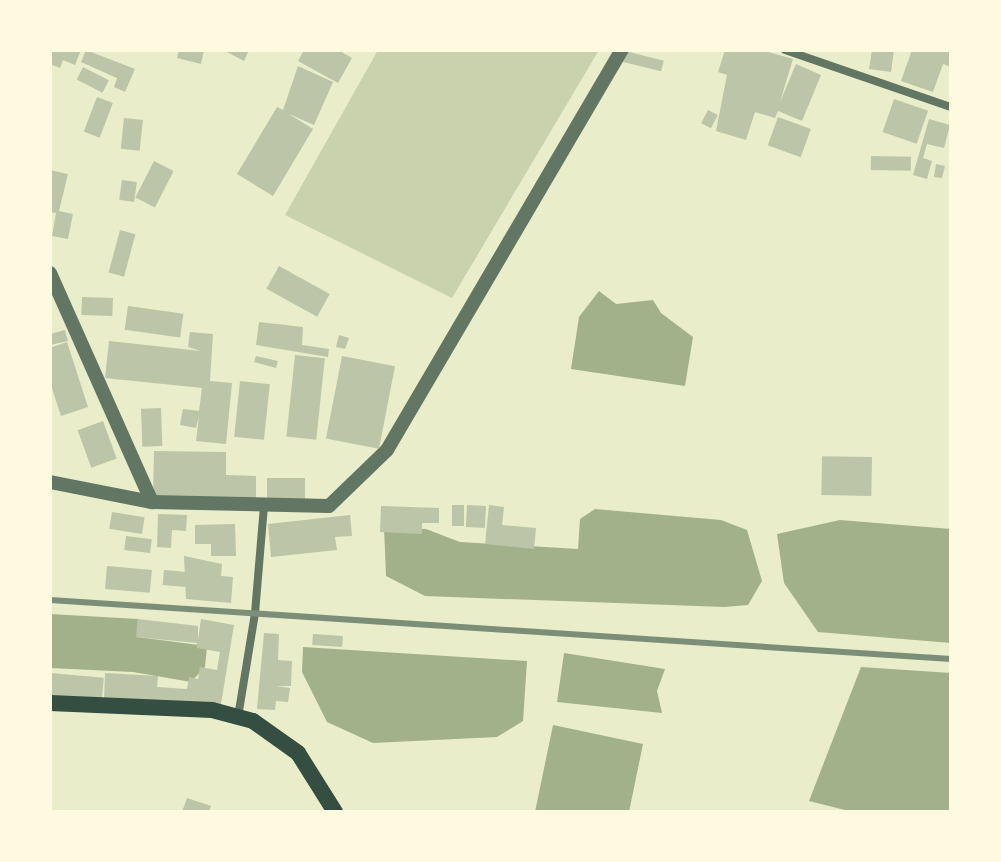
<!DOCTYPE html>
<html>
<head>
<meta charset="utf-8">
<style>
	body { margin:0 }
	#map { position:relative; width:1001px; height:862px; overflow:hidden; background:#e9edc9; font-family:Ubuntu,sans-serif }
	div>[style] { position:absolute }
	.green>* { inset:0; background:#cad2ad }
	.water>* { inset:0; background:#a3b18a }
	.building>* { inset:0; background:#bcc5a7; transform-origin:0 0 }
	.minor>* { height:8px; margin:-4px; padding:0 4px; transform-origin:4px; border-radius:4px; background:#617663 }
	.tertiary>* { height:14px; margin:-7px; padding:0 7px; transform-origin:7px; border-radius:7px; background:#617663 }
	.secondary>* { height:16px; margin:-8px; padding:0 8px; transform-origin:8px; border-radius:8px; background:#344e41 }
	.rail>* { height:6px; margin:-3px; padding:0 3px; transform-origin:3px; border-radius:3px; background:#7c8e77 }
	span { translate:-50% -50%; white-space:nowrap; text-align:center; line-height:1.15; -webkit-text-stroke:7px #fefae0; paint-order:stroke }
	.frame { position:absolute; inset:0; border:52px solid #fefae0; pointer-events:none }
</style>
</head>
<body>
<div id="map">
	<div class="green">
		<div style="clip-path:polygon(378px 50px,599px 50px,452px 298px,285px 215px)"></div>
	</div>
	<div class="water">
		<div style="clip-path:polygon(599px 291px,616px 304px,653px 300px,661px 313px,693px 337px,685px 386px,571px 369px,579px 317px)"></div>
		<div style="clip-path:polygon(595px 509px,721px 520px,747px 530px,762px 581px,748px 605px,724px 607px,425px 596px,386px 576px,384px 527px,426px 529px,460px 542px,578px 549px,580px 519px)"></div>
		<div style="clip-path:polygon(840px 520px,951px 529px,951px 643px,818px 632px,784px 583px,777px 534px)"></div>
		<div style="clip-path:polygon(50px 614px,138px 619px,137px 637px,207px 646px,205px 667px,191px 682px,133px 672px,50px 668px)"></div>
		<div style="clip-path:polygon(303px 647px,527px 661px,523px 721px,497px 737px,373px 743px,327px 722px,302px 672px)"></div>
		<div style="clip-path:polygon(564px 653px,665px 669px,657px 691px,662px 713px,557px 702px)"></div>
		<div style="clip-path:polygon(861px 667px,951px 673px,951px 812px,853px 812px,809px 801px)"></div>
		<div style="clip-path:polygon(553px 725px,643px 744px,629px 812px,535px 812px)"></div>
	</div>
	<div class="building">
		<div style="clip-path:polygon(50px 50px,81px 50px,75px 65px,63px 60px,60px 68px,50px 64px)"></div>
		<div style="clip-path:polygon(86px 50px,135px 69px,125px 92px,114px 87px,117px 78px,81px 62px)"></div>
		<div style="clip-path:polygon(179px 50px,204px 50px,201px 64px,177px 58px)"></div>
		<div style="clip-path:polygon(223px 50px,249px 50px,244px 61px)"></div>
		<div style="clip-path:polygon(304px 50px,338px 50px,352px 58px,338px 83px,298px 61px)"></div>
		<div style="clip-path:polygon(725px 50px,761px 50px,793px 59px,780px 102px,796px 64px,821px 75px,802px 121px,778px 111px,775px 118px,755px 112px,746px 140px,716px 131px,727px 75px,718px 72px)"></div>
		<div style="clip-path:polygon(872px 50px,894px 50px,891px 72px,869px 69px)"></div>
		<div style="clip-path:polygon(912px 50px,951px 50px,951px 67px,943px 64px,933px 92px,901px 81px)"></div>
		<div style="left:625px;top:51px;width:40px;height:11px;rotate:14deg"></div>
		<div style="clip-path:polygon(298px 66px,333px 82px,314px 125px,289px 114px,313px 129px,273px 196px,237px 174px,277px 107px,283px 110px)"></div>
		<div style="left:83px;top:67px;width:29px;height:14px;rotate:27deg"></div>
		<div style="left:97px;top:97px;width:17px;height:37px;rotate:21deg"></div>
		<div style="left:894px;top:99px;width:36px;height:35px;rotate:19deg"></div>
		<div style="left:708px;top:110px;width:11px;height:15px;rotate:27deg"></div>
		<div style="left:778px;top:117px;width:35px;height:30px;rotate:20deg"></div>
		<div style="left:124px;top:118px;width:19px;height:31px;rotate:6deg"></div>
		<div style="clip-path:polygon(929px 119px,950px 125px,944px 148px,927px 144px,923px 158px,932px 161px,927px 179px,913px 175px)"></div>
		<div style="left:871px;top:156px;width:40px;height:14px;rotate:1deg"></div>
		<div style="left:154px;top:161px;width:22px;height:41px;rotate:27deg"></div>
		<div style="clip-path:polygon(936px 164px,945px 166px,942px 178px,934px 177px)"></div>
		<div style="clip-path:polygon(50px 170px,68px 174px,59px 211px,73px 214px,68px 239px,52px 236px,56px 213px,50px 212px)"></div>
		<div style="left:122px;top:180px;width:15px;height:20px;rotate:8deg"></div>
		<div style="left:120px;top:230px;width:16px;height:44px;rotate:15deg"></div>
		<div style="left:279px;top:266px;width:58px;height:26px;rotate:29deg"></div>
		<div style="left:82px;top:297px;width:31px;height:18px;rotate:2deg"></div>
		<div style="left:128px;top:306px;width:56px;height:24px;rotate:8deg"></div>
		<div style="clip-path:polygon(259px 322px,303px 327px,302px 345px,329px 349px,328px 357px,256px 345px)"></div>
		<div style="clip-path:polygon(65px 330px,68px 341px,50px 345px,50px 334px)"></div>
		<div style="clip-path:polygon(190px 332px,213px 334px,210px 381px,232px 383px,226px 444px,196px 441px,199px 416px,196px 428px,180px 425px,183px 409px,199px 411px,202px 388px,105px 378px,109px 341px,201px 351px,188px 347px)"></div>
		<div style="clip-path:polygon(339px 335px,349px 338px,345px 349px,336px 347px)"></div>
		<div style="clip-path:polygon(67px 342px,88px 407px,61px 416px,50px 382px,50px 348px)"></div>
		<div style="left:295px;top:355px;width:30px;height:82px;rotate:6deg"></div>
		<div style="clip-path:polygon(256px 356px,278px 361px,276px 368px,254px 362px)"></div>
		<div style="left:342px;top:356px;width:54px;height:84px;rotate:11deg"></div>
		<div style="left:240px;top:381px;width:30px;height:56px;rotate:6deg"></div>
		<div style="left:161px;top:408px;width:38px;height:20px;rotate:88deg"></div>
		<div style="left:103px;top:421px;width:40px;height:27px;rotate:70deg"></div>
		<div style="clip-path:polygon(154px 451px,226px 452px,226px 475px,256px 476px,256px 499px,153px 498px)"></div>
		<div style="left:872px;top:457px;width:39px;height:50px;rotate:91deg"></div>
		<div style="left:267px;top:478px;width:38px;height:24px"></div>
		<div style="left:452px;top:505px;width:12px;height:21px"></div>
		<div style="left:467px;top:505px;width:19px;height:22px;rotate:3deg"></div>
		<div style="clip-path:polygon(489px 505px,504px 507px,502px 525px,536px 528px,534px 549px,485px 544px)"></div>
		<div style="clip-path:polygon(381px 506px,439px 508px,439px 523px,422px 523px,422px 534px,380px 532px)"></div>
		<div style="left:112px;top:512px;width:33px;height:17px;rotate:9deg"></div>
		<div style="clip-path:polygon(158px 514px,187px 515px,186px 531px,172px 530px,171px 548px,157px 547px)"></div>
		<div style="clip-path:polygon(350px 515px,352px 536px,335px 537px,337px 550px,271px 557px,268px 524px)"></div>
		<div style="clip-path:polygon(235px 524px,236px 556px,211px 556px,211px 544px,195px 544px,195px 525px)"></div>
		<div style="left:126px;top:536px;width:26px;height:14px;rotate:7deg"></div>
		<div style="clip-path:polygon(184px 556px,222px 564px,221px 576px,233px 577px,231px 603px,186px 599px)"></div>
		<div style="left:107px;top:566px;width:45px;height:23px;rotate:5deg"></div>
		<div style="left:164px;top:570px;width:23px;height:15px;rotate:5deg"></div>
		<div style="clip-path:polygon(138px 619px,198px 626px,198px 640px,201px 619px,234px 625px,220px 710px,104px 700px,105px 673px,158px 676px,157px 687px,187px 689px,189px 677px,198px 679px,200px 667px,217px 670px,220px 652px,197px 648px,197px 643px,136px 637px)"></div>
		<div style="clip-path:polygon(264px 633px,279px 634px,278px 660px,292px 661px,291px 686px,276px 686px,290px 688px,288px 702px,276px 701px,275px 710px,257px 709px)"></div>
		<div style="left:313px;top:634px;width:30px;height:11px;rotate:4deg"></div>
		<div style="left:50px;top:673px;width:54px;height:26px;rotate:5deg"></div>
		<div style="clip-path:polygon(187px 798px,211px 806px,209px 812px,182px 812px)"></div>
	</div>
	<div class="minor">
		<div style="left:785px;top:50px;width:176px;rotate:19deg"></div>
		<div style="left:238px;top:717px;width:105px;rotate:-80.7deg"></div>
		<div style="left:255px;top:613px;width:107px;rotate:-85.2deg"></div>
	</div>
	<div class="tertiary">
		<div style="left:50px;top:273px;width:251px;rotate:66deg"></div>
		<div style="left:50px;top:482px;width:104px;rotate:11.1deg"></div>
		<div style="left:152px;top:502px;width:177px;rotate:1.3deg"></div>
		<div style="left:329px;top:506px;width:81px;rotate:-44deg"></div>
		<div style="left:387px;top:450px;width:464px;rotate:-59.6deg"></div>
	</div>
	<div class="secondary">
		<div style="left:50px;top:703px;width:162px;rotate:2.5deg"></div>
		<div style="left:212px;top:710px;width:42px;rotate:15deg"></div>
		<div style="left:253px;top:721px;width:55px;rotate:35.4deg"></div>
		<div style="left:298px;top:753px;width:70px;rotate:57.9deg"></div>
	</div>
	<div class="rail">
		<div style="left:50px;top:600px;width:903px;rotate:3.75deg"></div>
	</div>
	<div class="frame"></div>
</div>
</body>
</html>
